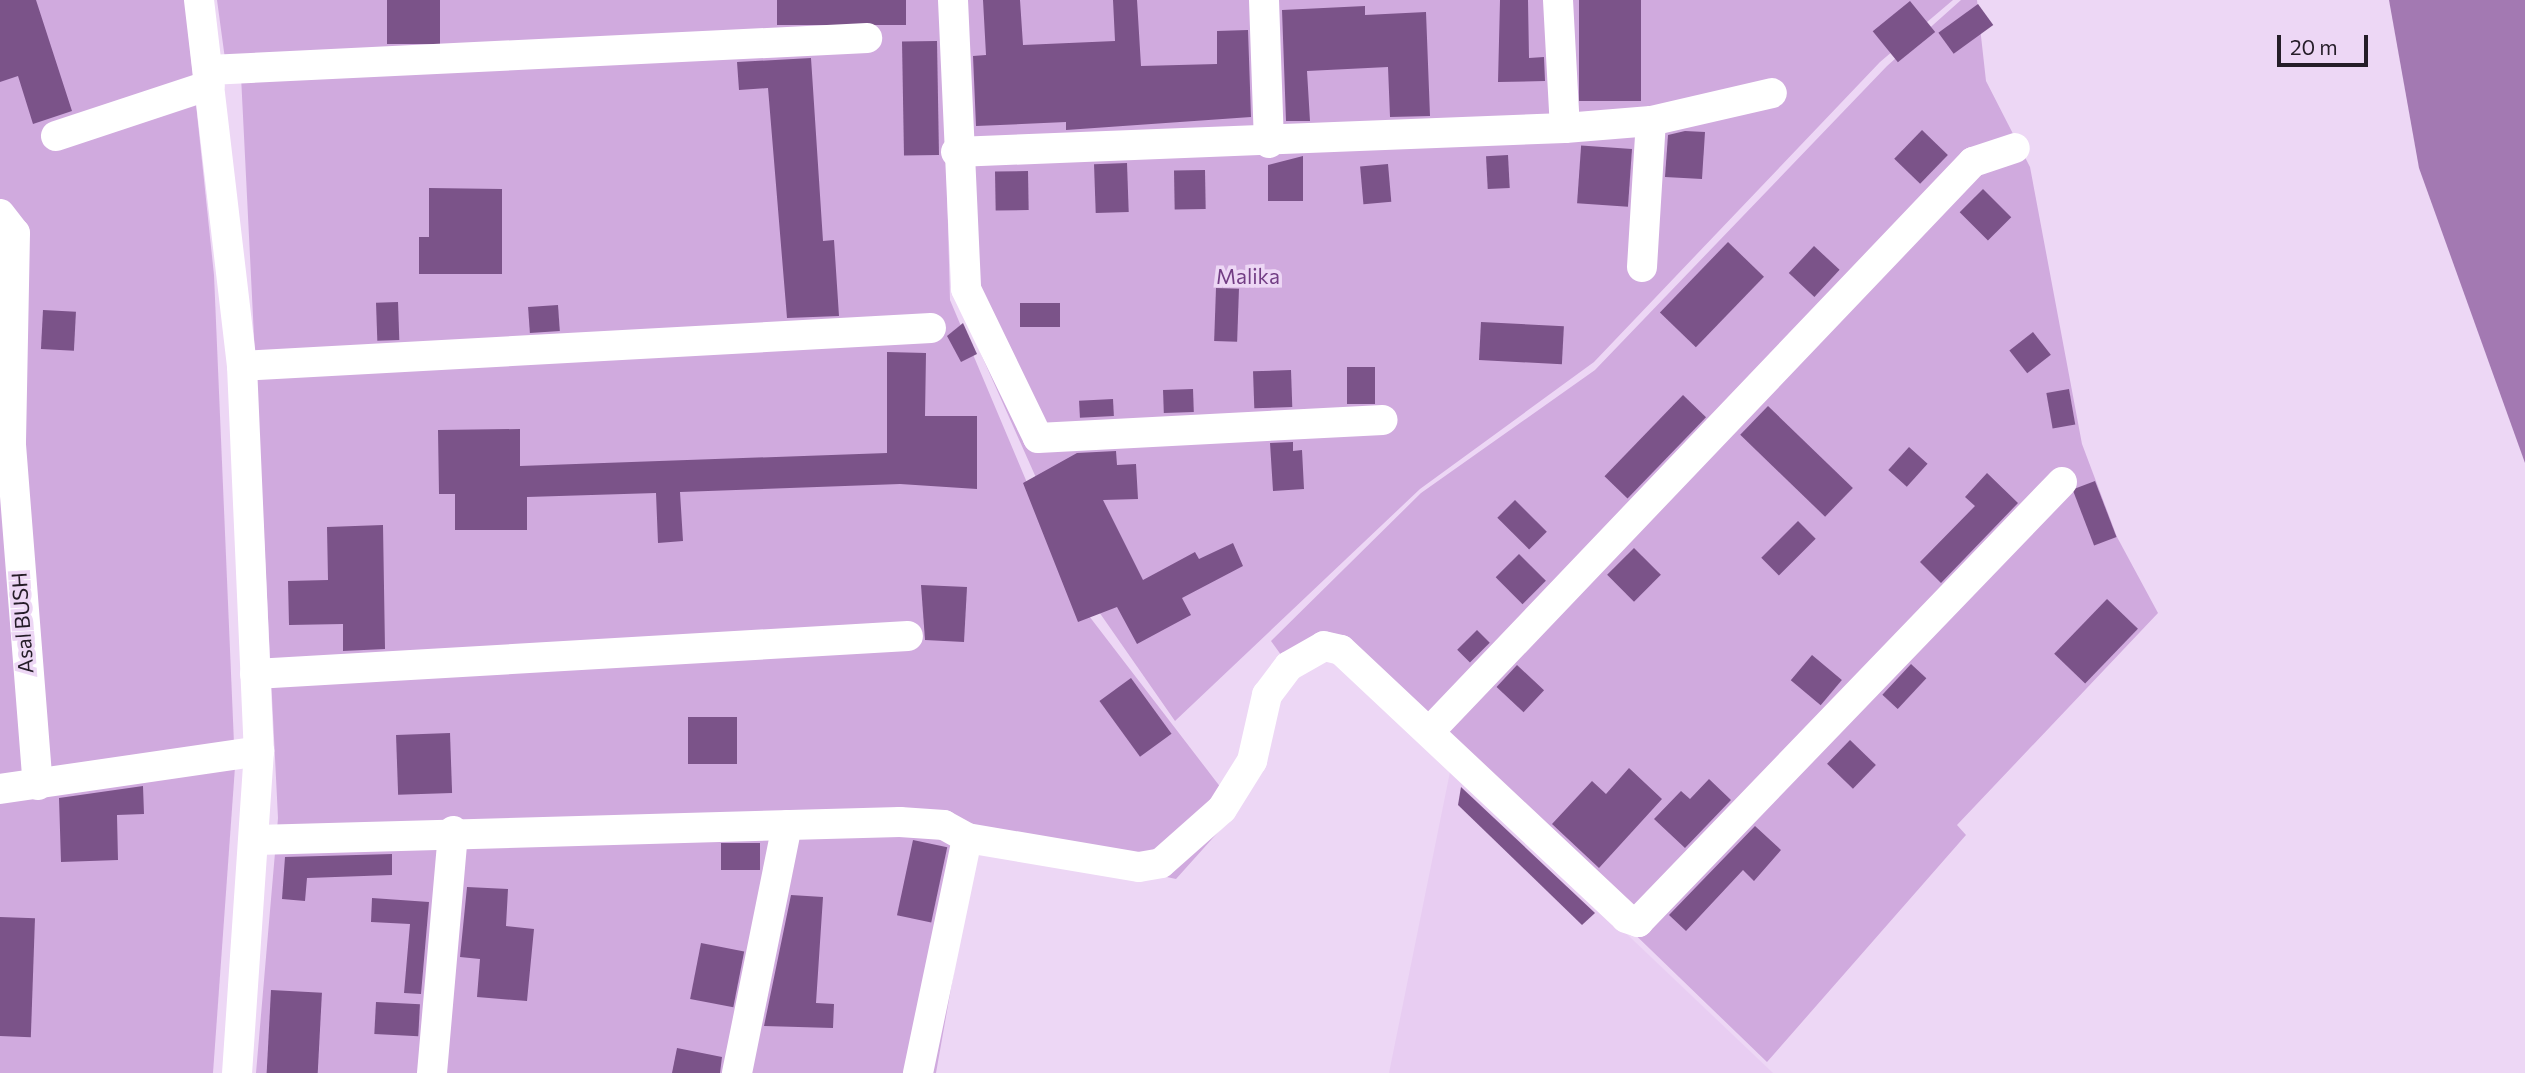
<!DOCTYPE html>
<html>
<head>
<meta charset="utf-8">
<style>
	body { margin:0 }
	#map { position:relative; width:2525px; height:1073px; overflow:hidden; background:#edd7f5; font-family:Commissioner,sans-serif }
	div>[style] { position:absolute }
	.built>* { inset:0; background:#e8cdf2 }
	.green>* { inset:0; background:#d0aade }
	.water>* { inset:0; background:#a379b2 }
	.building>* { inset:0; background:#7b5389; transform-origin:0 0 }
	.street>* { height:30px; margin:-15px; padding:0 15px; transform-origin:15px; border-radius:15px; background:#fff }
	span { translate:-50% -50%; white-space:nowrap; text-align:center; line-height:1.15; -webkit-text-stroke:7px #edd7f5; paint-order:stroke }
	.park-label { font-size:21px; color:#733e85 }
	.street-label { font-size:21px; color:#251d28 }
	.scale { position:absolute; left:2277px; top:35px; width:91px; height:32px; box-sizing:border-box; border:4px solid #251d28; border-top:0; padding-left:9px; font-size:21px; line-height:24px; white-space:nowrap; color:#251d28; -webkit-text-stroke:5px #edd7f5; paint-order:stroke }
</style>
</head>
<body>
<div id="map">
	<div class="built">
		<div style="clip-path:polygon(1451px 767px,1773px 1073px,1389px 1073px)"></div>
	</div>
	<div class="green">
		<div style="clip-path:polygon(0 0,185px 0,214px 275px,235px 767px,213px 1073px,0 1073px)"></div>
		<div style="clip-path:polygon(217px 0,942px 0,950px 300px,1076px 599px,1238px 810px,1176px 879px,978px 836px,936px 1073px,256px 1073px,278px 818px,240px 56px,225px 59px)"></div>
		<div style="clip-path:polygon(954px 0,1953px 0,1880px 62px,1594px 362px,1420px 489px,1175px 721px,1090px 599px,957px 300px)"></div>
		<div style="clip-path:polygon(1961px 0,1977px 0,1986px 81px,2030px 167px,2082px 444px,2117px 537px,2158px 613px,1957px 825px,1966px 835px,1767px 1062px,1331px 641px,1289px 666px,1271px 641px,1421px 493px,1595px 370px,1887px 66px)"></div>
	</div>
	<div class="water">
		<div style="clip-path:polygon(2389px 0,2525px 0,2525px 463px,2419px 168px)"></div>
	</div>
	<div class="building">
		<div style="clip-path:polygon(0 0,36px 0,72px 111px,33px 124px,18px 76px,0 82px)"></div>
		<div style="left:387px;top:0;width:53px;height:44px"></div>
		<div style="left:777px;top:0;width:129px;height:25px"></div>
		<div style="clip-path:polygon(983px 0,1020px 0,1023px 45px,1115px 41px,1113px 0,1137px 0,1141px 66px,1217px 64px,1217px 31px,1248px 30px,1251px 117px,1066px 130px,1066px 122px,976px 126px,973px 56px,986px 55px)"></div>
		<div style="clip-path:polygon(1500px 0,1528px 0,1529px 58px,1544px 57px,1545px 81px,1498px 82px)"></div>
		<div style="left:1579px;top:0;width:62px;height:101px"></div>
		<div style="left:1910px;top:1px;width:40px;height:48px;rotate:51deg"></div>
		<div style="left:1978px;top:4px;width:26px;height:49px;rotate:54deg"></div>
		<div style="clip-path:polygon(1365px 6px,1365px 15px,1426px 12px,1430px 116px,1390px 117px,1388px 67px,1307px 71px,1310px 121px,1286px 121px,1282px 10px)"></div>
		<div style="left:937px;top:41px;width:114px;height:35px;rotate:89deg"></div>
		<div style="clip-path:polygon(811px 58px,823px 241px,834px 240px,839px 316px,787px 318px,768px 88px,739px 90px,737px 62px)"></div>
		<div style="left:1922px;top:130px;width:36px;height:40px;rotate:44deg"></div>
		<div style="clip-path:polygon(1685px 131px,1705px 132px,1702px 179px,1665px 177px,1668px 135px)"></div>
		<div style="left:1632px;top:149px;width:58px;height:51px;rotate:94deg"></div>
		<div style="left:1508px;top:155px;width:33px;height:22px;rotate:87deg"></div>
		<div style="clip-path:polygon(1303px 156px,1303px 201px,1268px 201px,1268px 165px)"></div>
		<div style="left:1127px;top:163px;width:49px;height:33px;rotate:88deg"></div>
		<div style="left:1388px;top:164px;width:38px;height:28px;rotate:85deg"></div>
		<div style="left:1205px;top:170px;width:39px;height:31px;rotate:89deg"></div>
		<div style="left:1028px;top:171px;width:39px;height:33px;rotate:89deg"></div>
		<div style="clip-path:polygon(429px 188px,502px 189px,502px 274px,419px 274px,419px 237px,429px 237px)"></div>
		<div style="left:1983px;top:189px;width:40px;height:33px;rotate:45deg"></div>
		<div style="left:1728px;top:242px;width:50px;height:98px;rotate:44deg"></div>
		<div style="left:1814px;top:246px;width:35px;height:37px;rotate:43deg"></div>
		<div style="left:1216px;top:288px;width:23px;height:53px;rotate:2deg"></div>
		<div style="left:398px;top:302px;width:38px;height:22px;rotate:88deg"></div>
		<div style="left:1020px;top:303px;width:40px;height:24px"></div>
		<div style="left:558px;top:305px;width:26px;height:30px;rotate:86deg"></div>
		<div style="left:43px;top:310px;width:33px;height:39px;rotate:3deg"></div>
		<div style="left:1481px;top:322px;width:83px;height:38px;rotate:3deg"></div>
		<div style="clip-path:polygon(963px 323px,977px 354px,961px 362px,947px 336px)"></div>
		<div style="left:2033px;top:332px;width:29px;height:30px;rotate:52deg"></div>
		<div style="clip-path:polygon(887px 352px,926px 353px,925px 416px,977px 416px,977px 489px,900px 484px,680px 492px,683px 541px,658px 543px,656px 493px,527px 497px,527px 530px,455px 530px,455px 494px,439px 494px,438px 430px,520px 429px,520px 466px,887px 453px)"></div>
		<div style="left:1347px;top:367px;width:28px;height:37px"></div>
		<div style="left:1291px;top:370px;width:37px;height:38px;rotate:88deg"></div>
		<div style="left:1193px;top:389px;width:23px;height:30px;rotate:88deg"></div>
		<div style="left:2069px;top:389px;width:36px;height:23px;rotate:80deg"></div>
		<div style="left:1683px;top:395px;width:32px;height:113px;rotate:44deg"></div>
		<div style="left:1113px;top:399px;width:17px;height:34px;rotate:87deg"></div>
		<div style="left:1768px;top:406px;width:118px;height:40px;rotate:44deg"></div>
		<div style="clip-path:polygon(1293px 442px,1293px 451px,1302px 450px,1304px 489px,1273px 491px,1270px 443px)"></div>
		<div style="left:1909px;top:447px;width:25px;height:31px;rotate:42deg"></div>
		<div style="clip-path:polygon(1116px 451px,1117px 465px,1136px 464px,1138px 499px,1103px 500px,1143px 580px,1195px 552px,1199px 559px,1233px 543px,1243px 566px,1182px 598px,1191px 615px,1137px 644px,1117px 607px,1078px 622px,1023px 483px,1077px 453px)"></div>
		<div style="clip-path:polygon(1987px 473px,2018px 503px,1941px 583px,1920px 562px,1975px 506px,1965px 497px)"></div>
		<div style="left:2095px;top:481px;width:60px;height:24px;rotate:69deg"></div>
		<div style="left:1515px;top:500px;width:45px;height:25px;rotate:45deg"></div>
		<div style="left:1798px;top:521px;width:25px;height:52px;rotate:45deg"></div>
		<div style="clip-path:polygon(383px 525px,385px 649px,343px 651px,343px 624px,289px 625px,288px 581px,328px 580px,327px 527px)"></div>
		<div style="left:1634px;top:548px;width:38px;height:38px;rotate:45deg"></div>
		<div style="left:1519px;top:554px;width:38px;height:33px;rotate:45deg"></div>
		<div style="clip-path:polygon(921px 585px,967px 587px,964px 642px,925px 640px)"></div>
		<div style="left:2107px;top:599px;width:43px;height:76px;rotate:44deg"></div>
		<div style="left:1477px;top:630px;width:18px;height:28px;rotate:45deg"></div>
		<div style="left:1812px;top:655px;width:39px;height:33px;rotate:40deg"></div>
		<div style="left:1911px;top:664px;width:21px;height:42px;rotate:43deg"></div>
		<div style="left:1517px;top:665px;width:37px;height:30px;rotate:43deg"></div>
		<div style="left:1131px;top:678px;width:69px;height:39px;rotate:54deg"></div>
		<div style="left:688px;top:717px;width:49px;height:47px"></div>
		<div style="left:450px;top:733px;width:60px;height:54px;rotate:88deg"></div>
		<div style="left:1850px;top:740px;width:36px;height:33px;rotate:44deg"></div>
		<div style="clip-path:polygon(1629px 768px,1662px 799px,1599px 868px,1552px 824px,1592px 781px,1606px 794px)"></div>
		<div style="clip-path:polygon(1709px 779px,1731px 800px,1685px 848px,1654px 819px,1681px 791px,1690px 799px)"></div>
		<div style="clip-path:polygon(143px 786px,144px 814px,117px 815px,118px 860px,61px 862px,59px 798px)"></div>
		<div style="clip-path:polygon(1461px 787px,1595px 913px,1582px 925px,1458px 805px)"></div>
		<div style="clip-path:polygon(1755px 826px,1781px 850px,1754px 881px,1743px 870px,1686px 931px,1669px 915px)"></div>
		<div style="left:913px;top:840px;width:35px;height:77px;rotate:12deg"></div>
		<div style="left:760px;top:843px;width:27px;height:39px;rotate:90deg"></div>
		<div style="clip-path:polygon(392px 854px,392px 875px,307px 878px,305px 901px,282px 899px,285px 857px)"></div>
		<div style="clip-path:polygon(467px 887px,508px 889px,506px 926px,534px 929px,527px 1001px,477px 997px,480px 959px,460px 957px)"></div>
		<div style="clip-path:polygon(791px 895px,823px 897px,816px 1003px,834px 1004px,833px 1028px,764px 1026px)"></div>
		<div style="clip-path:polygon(372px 898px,429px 902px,421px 994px,404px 993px,410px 924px,371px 922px)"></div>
		<div style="left:0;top:917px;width:35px;height:119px;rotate:2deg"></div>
		<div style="left:701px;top:943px;width:44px;height:57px;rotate:11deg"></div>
		<div style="left:271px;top:990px;width:51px;height:83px;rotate:3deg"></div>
		<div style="left:376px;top:1002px;width:44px;height:32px;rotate:3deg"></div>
		<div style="clip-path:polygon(677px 1048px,722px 1057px,720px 1073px,672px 1073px)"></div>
	</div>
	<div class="street">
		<div style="left:199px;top:0;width:369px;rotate:83.3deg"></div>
		<div style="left:242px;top:366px;width:385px;rotate:87.5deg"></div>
		<div style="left:259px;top:751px;width:323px;rotate:93.9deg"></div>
		<div style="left:953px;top:0;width:289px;rotate:87.4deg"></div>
		<div style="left:966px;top:289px;width:165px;rotate:64.2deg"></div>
		<div style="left:1038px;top:438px;width:345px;rotate:-3deg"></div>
		<div style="left:1264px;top:0;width:143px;rotate:88deg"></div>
		<div style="left:1558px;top:0;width:128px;rotate:86.9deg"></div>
		<div style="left:209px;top:70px;width:659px;rotate:-2.78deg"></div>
		<div style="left:56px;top:136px;width:162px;rotate:-18.3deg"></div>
		<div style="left:956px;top:152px;width:609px;rotate:-2.26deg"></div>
		<div style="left:1565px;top:128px;width:86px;rotate:-4.7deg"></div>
		<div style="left:1651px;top:121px;width:124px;rotate:-13deg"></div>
		<div style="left:0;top:214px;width:24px;rotate:52deg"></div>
		<div style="left:15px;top:233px;width:212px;rotate:91.1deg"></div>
		<div style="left:11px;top:445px;width:341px;rotate:85.5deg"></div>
		<div style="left:1642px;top:267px;width:146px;rotate:-86.5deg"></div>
		<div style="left:242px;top:366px;width:690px;rotate:-3.16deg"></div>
		<div style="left:255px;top:674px;width:654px;rotate:-3.33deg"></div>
		<div style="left:1429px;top:732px;width:788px;rotate:-46.34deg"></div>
		<div style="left:1973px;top:162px;width:44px;rotate:-18.4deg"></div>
		<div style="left:0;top:789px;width:262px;rotate:-8.3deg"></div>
		<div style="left:256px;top:840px;width:644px;rotate:-1.6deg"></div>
		<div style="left:900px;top:822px;width:44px;rotate:3.9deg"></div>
		<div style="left:944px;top:825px;width:26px;rotate:29deg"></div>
		<div style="left:967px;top:838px;width:174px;rotate:9.6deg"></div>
		<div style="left:1139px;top:867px;width:22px;rotate:-10deg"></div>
		<div style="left:1161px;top:863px;width:81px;rotate:-41.5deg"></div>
		<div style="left:1222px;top:809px;width:57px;rotate:-58deg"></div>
		<div style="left:1252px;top:761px;width:68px;rotate:-77.2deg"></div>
		<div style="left:1267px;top:695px;width:36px;rotate:-53deg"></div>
		<div style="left:1289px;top:666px;width:40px;rotate:-29.7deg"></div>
		<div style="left:1324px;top:646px;width:17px;rotate:13deg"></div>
		<div style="left:1341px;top:650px;width:391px;rotate:43.2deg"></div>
		<div style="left:1626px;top:918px;width:13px;rotate:18deg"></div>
		<div style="left:1638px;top:922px;width:611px;rotate:-46.06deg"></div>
		<div style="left:432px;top:1073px;width:243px;rotate:-85deg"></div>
		<div style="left:737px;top:1073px;width:253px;rotate:-78.6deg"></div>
		<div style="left:918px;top:1073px;width:240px;rotate:-78.2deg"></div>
	</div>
	<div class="park-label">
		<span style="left:1248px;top:276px">Malika</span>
	</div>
	<div class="street-label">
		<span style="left:22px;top:623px;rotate:-94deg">Asal BUSH</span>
	</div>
	<div class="scale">20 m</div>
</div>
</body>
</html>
